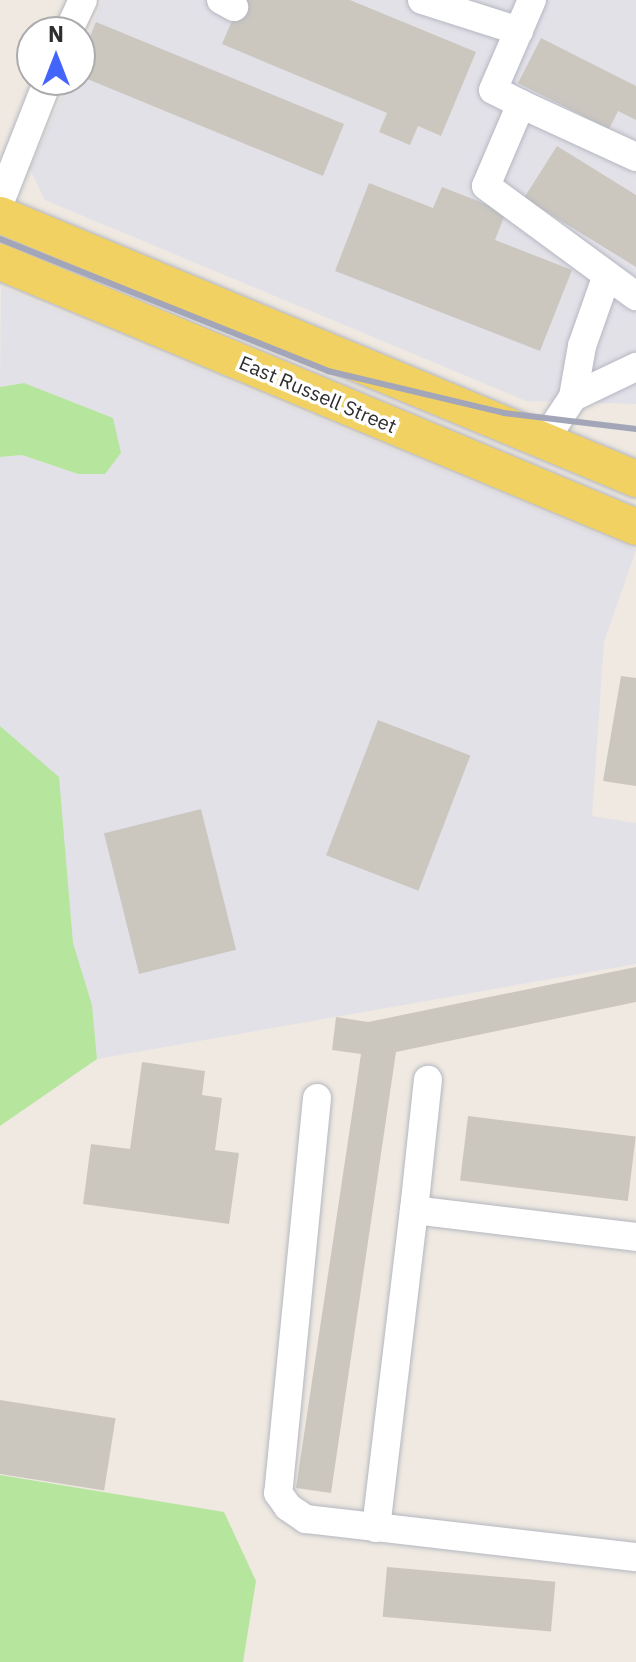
<!DOCTYPE html>
<html>
<head>
<meta charset="utf-8">
<style>
	body { margin:0 }
	#map { position:relative; width:636px; height:1662px; overflow:hidden; background:#efe9e1; font-family:"IBM Plex Sans",sans-serif }
	div>[style] { position:absolute }
	.industrial>* { inset:0; background:#e3e1e8 }
	.green>* { inset:0; background:#b6e59e }
	.building>* { inset:0; background:#cbc7bf; transform-origin:0 0 }
	.roads { filter:drop-shadow(0 0 2px #b4b7c1) drop-shadow(0 0 2px #b4b7c1) }
	.minor>* { height:28px; margin:-14px; padding:0 14px; transform-origin:14px; border-radius:14px; background:#fff }
	.major>* { height:36px; margin:-18px; padding:0 18px; transform-origin:18px; border-radius:18px; background:#f2d163 }
	.rail>* { height:6px; margin:-3px; padding:0 3px; transform-origin:3px; border-radius:3px; background:#a3a6b8 }
	span { translate:-50% -50%; white-space:nowrap; text-align:center; line-height:1.15; -webkit-text-stroke:7px #fff; paint-order:stroke }
	.street-label { font-size:20px; color:#2e2e2e }
	.north { position:absolute; left:16px; top:16px; width:80px; height:80px; box-sizing:border-box; background:#fff; border:2px solid #ababab; border-radius:50%; rotate:0deg; font-size:22px; font-weight:700; line-height:32px; text-align:center; color:#2e2e2e }
	.north::after { content:''; display:block; margin:auto; width:28px; height:36px; background:#4264fb; clip-path:polygon(50% 0,100% 100%,50% 72%,0 100%) }
</style>
</head>
<body>
<div id="map">
	<div class="industrial">
		<div style="clip-path:polygon(103px 0,636px 0,636px 404px,526px 401px,45px 200px,30px 169px,69px 80px,80px 80px,80px 53px)"></div>
		<div style="clip-path:polygon(1px 287px,636px 550px,604px 642px,592px 816px,636px 823px,636px 964px,97px 1059px,92px 1005px,0 726px,0 457px,22px 455px,78px 474px,105px 474px,24px 383px,0 387px)"></div>
	</div>
	<div class="green">
		<div style="clip-path:polygon(24px 383px,113px 418px,121px 453px,105px 474px,78px 474px,22px 455px,0 457px,0 387px)"></div>
		<div style="clip-path:polygon(0 726px,59px 777px,73px 943px,92px 1005px,97px 1059px,0 1126px)"></div>
		<div style="clip-path:polygon(0 1475px,224px 1512px,256px 1581px,243px 1662px,0 1662px)"></div>
	</div>
	<div class="building">
		<div style="clip-path:polygon(241px 0,350px 0,476px 52px,441px 136px,418px 126px,410px 145px,379px 132px,387px 113px,222px 44px)"></div>
		<div style="clip-path:polygon(96px 22px,344px 124px,323px 176px,80px 76px,80px 62px)"></div>
		<div style="clip-path:polygon(541px 38px,636px 86px,636px 120px,618px 111px,609px 129px,518px 83px)"></div>
		<div style="clip-path:polygon(557px 146px,636px 195px,636px 267px,524px 198px)"></div>
		<div style="clip-path:polygon(369px 183px,433px 208px,442px 187px,506px 212px,495px 240px,572px 270px,540px 351px,335px 271px)"></div>
		<div style="clip-path:polygon(621px 676px,636px 678px,636px 786px,603px 781px)"></div>
		<div style="left:378px;top:720px;width:99px;height:145px;rotate:21deg"></div>
		<div style="left:201px;top:809px;width:145px;height:100px;rotate:76deg"></div>
		<div style="clip-path:polygon(636px 967px,636px 1002px,396px 1052px,331px 1493px,296px 1488px,361px 1054px,332px 1050px,336px 1017px,368px 1022px)"></div>
		<div style="clip-path:polygon(142px 1062px,205px 1071px,202px 1095px,222px 1098px,215px 1150px,239px 1153px,229px 1224px,83px 1204px,91px 1144px,130px 1149px)"></div>
		<div style="left:468px;top:1116px;width:169px;height:65px;rotate:7deg"></div>
		<div style="left:0;top:1400px;width:117px;height:73px;rotate:9deg"></div>
		<div style="left:387px;top:1567px;width:169px;height:50px;rotate:5deg"></div>
	</div>
	<div class="roads">
		<div class="minor">
			<div style="left:221px;top:0;width:15px;rotate:28deg"></div>
			<div style="left:422px;top:0;width:102px;rotate:17.7deg"></div>
			<div style="left:68px;top:32px;width:35px;rotate:-65deg"></div>
			<div style="left:521px;top:104px;width:31px;rotate:-153deg"></div>
			<div style="left:493px;top:90px;width:98px;rotate:-66.6deg"></div>
			<div style="left:636px;top:157px;width:127px;rotate:-155.3deg"></div>
			<div style="left:521px;top:104px;width:89px;rotate:113.1deg"></div>
			<div style="left:486px;top:186px;width:186px;rotate:36.3deg"></div>
			<div style="left:0;top:202px;width:131px;rotate:-68.5deg"></div>
			<div style="left:573px;top:397px;width:52px;rotate:-80deg"></div>
			<div style="left:582px;top:346px;width:75px;rotate:-70.6deg"></div>
			<div style="left:544px;top:441px;width:53px;rotate:-56.6deg"></div>
			<div style="left:573px;top:397px;width:70px;rotate:-25.5deg"></div>
			<div style="left:317px;top:1098px;width:397px;rotate:95.6deg"></div>
			<div style="left:278px;top:1493px;width:17px;rotate:54deg"></div>
			<div style="left:288px;top:1507px;width:22px;rotate:34deg"></div>
			<div style="left:306px;top:1519px;width:332px;rotate:6.6deg"></div>
			<div style="left:414px;top:1210px;width:131px;rotate:-83.9deg"></div>
			<div style="left:376px;top:1528px;width:320px;rotate:-83.2deg"></div>
			<div style="left:414px;top:1210px;width:224px;rotate:6.9deg"></div>
		</div>
		<div class="major">
			<div style="left:0;top:215px;width:689px;rotate:22.54deg"></div>
			<div style="left:0;top:262px;width:689px;rotate:22.62deg"></div>
		</div>
	</div>
	<div class="rail">
		<div style="left:0;top:239px;width:354px;rotate:21.9deg"></div>
		<div style="left:328px;top:371px;width:181px;rotate:13.4deg"></div>
		<div style="left:504px;top:413px;width:133px;rotate:6.9deg"></div>
	</div>
	<div class="street-label">
		<span style="left:318px;top:394px;rotate:23deg">East Russell Street</span>
	</div>
	<div class="north">N</div>
</div>
</body>
</html>
